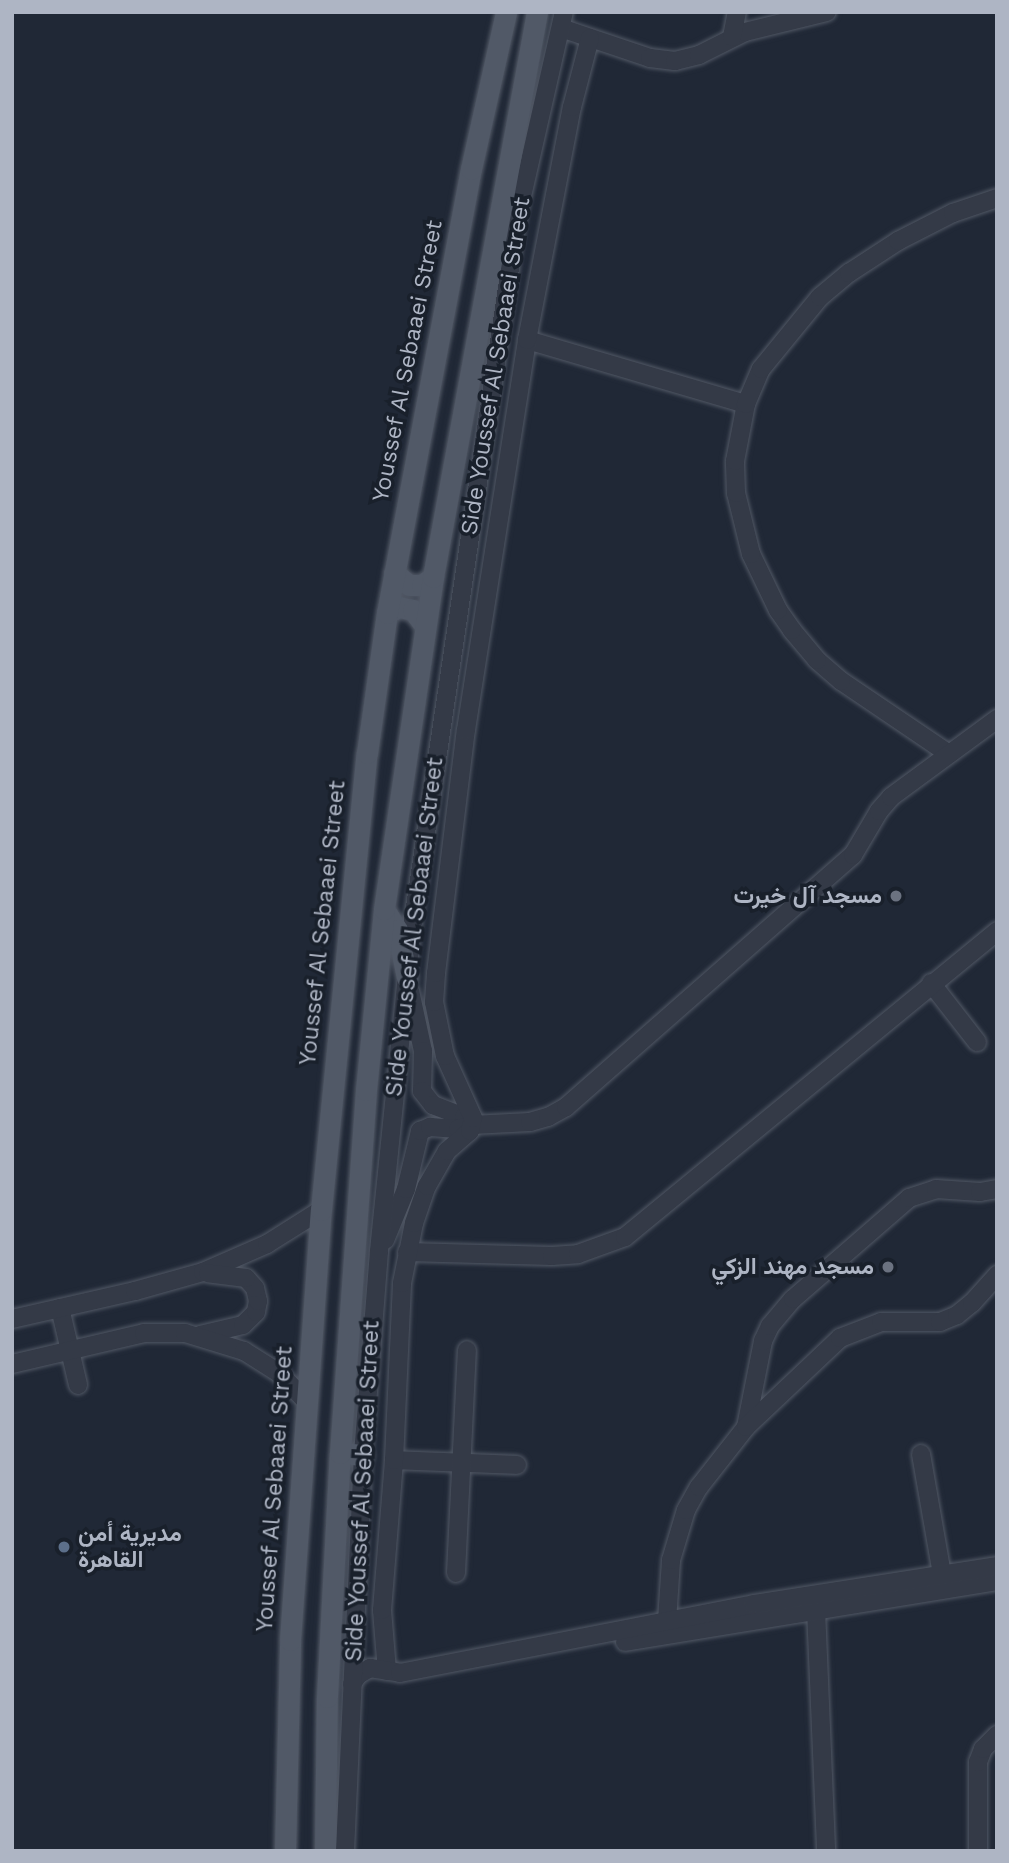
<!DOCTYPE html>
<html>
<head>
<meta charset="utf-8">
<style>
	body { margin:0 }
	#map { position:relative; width:1009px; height:1863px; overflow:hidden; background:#202836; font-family:"Work Sans",Vazirmatn,sans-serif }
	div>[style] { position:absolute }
	.roads { filter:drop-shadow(0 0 2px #515865) drop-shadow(0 0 2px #515865) }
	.minor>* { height:18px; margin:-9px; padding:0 9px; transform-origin:9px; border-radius:9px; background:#343a47 }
	.major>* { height:21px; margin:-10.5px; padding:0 10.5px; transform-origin:10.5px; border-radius:10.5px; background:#515967 }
	.dots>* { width:19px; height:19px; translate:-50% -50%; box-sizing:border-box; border:4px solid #19202b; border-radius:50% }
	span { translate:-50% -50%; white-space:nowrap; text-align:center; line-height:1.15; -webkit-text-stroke:7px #19202b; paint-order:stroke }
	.street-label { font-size:23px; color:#aeb5c4 }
	.poi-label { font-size:23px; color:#aeb5c4; font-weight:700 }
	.right { translate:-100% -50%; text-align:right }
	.left { translate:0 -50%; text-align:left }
	.frame { position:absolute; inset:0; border:14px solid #aeb5c4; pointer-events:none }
</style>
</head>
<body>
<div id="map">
	<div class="roads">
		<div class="minor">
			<div style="left:561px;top:28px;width:94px;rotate:18.6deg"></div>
			<div style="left:650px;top:58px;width:25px;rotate:7deg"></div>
			<div style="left:675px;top:61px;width:25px;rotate:-14deg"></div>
			<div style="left:699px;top:55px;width:51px;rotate:-26.6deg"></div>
			<div style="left:745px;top:32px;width:84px;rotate:-13.7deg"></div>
			<div style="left:732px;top:37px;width:25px;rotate:-79deg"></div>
			<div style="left:527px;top:340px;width:228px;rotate:16.3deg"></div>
			<div style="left:949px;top:754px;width:130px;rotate:-145.9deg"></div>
			<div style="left:841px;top:681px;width:32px;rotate:-139deg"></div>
			<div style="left:817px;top:660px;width:39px;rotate:-130deg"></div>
			<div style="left:792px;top:630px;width:24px;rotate:-125deg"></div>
			<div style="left:778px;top:610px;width:62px;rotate:-115.7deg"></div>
			<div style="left:751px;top:554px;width:63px;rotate:-103.8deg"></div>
			<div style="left:736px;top:493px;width:32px;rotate:-92deg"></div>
			<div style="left:735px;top:461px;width:58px;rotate:-79.1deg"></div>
			<div style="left:746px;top:404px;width:38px;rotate:-67deg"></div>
			<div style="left:761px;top:369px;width:93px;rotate:-50.7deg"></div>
			<div style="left:820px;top:297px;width:38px;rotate:-40deg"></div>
			<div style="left:849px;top:273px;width:59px;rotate:-33.1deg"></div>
			<div style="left:898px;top:241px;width:62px;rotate:-27deg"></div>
			<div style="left:953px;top:213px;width:46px;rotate:-18.8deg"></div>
			<div style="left:931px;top:983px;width:75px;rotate:52.1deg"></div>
			<div style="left:410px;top:991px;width:61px;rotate:77.8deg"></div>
			<div style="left:423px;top:1051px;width:40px;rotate:91.4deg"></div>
			<div style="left:422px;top:1091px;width:18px;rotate:52deg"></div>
			<div style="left:433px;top:1105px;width:33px;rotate:21deg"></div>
			<div style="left:464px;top:1117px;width:11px;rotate:45deg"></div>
			<div style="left:385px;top:1240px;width:55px;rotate:-67.6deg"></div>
			<div style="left:406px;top:1189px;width:60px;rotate:-76.4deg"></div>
			<div style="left:420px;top:1131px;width:11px;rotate:-22deg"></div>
			<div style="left:430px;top:1127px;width:28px;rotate:4deg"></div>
			<div style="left:458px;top:1129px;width:15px;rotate:-16deg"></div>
			<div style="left:472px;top:1125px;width:58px;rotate:-3deg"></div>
			<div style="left:530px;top:1122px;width:19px;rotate:-16deg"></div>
			<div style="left:548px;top:1117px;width:21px;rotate:-29deg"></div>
			<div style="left:566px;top:1107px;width:382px;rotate:-41.3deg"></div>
			<div style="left:853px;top:855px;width:51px;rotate:-59.4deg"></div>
			<div style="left:879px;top:811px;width:18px;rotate:-49deg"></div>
			<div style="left:891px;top:797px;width:132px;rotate:-36.3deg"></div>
			<div style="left:407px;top:1252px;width:145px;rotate:1.6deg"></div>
			<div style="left:552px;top:1256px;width:26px;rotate:-4deg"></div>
			<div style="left:578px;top:1254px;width:50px;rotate:-19.9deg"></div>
			<div style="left:625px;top:1237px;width:482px;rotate:-39.4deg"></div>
			<div style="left:60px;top:1308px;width:79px;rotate:76.8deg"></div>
			<div style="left:12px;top:1319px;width:126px;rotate:-12.8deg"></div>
			<div style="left:135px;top:1291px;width:71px;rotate:-15.6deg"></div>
			<div style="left:203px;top:1272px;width:70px;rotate:-23.6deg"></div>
			<div style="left:267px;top:1244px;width:64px;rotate:-32.2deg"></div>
			<div style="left:200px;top:1335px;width:44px;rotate:-13.1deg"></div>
			<div style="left:243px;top:1325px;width:18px;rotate:-45deg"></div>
			<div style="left:256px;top:1312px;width:11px;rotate:-80deg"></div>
			<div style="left:258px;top:1301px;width:13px;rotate:-103deg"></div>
			<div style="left:255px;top:1288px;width:13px;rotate:-132deg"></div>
			<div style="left:246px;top:1278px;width:38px;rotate:-173deg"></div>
			<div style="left:12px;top:1364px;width:136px;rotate:-13.2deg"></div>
			<div style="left:144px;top:1333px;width:41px"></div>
			<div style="left:185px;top:1333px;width:62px;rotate:17deg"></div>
			<div style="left:244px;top:1351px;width:41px;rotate:32.2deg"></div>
			<div style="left:279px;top:1373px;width:42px;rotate:46deg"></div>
			<div style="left:746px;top:1427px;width:88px;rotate:-78.8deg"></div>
			<div style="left:763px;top:1341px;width:17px;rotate:-65deg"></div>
			<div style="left:770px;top:1326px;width:35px;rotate:-50deg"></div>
			<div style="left:793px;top:1299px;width:154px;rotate:-41deg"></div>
			<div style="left:909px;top:1198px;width:28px;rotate:-18deg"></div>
			<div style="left:936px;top:1189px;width:44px;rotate:3.9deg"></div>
			<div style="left:980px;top:1192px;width:17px;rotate:-10deg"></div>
			<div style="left:921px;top:1454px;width:122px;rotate:80.1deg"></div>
			<div style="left:394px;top:1460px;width:123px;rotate:2.3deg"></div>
			<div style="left:456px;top:1573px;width:223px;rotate:-87.2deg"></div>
			<div style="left:816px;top:1609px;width:242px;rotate:87.6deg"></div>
			<div style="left:667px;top:1621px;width:61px;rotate:-86.2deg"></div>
			<div style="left:671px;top:1560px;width:52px;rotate:-73.3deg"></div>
			<div style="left:686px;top:1510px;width:26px;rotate:-61deg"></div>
			<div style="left:699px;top:1487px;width:76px;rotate:-51.9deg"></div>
			<div style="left:746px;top:1427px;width:129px;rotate:-43.4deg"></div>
			<div style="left:840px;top:1338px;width:44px;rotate:-21.3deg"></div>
			<div style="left:881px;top:1322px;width:59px"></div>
			<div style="left:940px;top:1322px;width:18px;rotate:-22deg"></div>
			<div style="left:957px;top:1315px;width:19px;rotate:-39deg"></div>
			<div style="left:972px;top:1303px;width:38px;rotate:-48deg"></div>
			<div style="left:625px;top:1642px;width:377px;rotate:-9.3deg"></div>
			<div style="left:387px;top:1671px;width:61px;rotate:-94.7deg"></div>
			<div style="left:382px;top:1610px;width:150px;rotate:-85.4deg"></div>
			<div style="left:394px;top:1460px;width:177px;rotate:-87.4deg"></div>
			<div style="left:402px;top:1283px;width:61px;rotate:-78.7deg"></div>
			<div style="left:414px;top:1223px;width:39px;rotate:-71deg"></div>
			<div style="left:427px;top:1186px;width:40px;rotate:-60.3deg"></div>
			<div style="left:447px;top:1151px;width:30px;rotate:-41deg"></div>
			<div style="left:470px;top:1131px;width:13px;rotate:-77deg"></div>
			<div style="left:473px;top:1118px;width:68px;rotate:-114.3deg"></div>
			<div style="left:445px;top:1056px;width:55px;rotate:-101.5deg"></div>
			<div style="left:434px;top:1002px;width:29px;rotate:-86deg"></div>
			<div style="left:436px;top:973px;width:245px;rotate:-83deg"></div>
			<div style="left:466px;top:730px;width:395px;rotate:-81.1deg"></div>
			<div style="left:527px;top:340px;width:237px;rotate:-79.1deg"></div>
			<div style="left:572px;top:107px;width:71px;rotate:-75.4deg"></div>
			<div style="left:352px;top:1684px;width:11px;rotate:-56deg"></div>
			<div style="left:358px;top:1675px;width:14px;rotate:-30deg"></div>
			<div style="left:370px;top:1668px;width:30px;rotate:9deg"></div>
			<div style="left:400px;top:1673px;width:361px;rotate:-11deg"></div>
			<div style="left:754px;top:1604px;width:246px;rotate:-8.9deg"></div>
			<div style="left:345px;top:1851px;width:396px;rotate:-87.4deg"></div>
			<div style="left:363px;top:1455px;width:205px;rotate:-85.5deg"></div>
			<div style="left:379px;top:1251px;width:319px;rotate:-84.2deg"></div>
			<div style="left:411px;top:934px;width:728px;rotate:-81.55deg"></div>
			<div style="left:518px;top:214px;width:207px;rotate:-77.2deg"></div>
			<div style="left:978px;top:1851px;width:89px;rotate:-90deg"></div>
			<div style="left:978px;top:1762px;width:14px;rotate:-69deg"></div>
			<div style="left:983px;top:1749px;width:20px;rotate:-45deg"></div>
		</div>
		<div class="major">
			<div style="left:394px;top:573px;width:19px;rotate:39deg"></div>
			<div style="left:409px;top:585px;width:13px"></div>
			<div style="left:422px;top:585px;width:14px;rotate:-36deg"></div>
			<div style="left:387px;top:613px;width:13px;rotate:-27deg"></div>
			<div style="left:399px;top:607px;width:14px;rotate:12deg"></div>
			<div style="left:413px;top:610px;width:20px;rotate:53deg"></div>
			<div style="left:384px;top:909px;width:25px;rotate:58deg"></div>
			<div style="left:397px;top:930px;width:49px;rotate:78.2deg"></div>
			<div style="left:340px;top:1453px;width:23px;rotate:5deg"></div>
			<div style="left:285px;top:1851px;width:211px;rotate:-88.6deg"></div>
			<div style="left:290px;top:1640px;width:431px;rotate:-85.9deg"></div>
			<div style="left:321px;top:1210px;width:459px;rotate:-84.3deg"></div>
			<div style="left:367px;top:753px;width:141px;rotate:-81.9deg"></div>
			<div style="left:387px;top:613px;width:452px;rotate:-79.3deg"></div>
			<div style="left:471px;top:169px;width:161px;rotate:-77.4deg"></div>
			<div style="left:325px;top:1851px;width:154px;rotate:-89.3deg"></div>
			<div style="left:327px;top:1697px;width:244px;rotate:-87deg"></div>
			<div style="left:340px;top:1453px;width:364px;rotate:-85.9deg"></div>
			<div style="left:366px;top:1090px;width:182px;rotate:-84.3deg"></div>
			<div style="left:384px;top:909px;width:336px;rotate:-81.6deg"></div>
			<div style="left:433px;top:577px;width:574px;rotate:-79.57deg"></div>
		</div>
	</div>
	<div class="dots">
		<div style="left:896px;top:896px;background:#6b7280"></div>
		<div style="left:888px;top:1267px;background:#6b7280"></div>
		<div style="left:64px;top:1547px;background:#5c6f8a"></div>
	</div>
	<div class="street-label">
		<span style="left:408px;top:361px;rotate:-79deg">Youssef Al Sebaaei Street</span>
		<span style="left:496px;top:366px;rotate:-81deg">Side Youssef Al Sebaaei Street</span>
		<span style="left:323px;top:923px;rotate:-84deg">Youssef Al Sebaaei Street</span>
		<span style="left:415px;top:927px;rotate:-83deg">Side Youssef Al Sebaaei Street</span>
		<span style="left:275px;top:1489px;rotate:-86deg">Youssef Al Sebaaei Street</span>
		<span style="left:363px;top:1491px;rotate:-87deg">Side Youssef Al Sebaaei Street</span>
	</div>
	<div class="poi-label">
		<span class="right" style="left:882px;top:896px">مسجد آل خيرت</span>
		<span class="right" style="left:874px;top:1267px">مسجد مهند الزكي</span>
		<span class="left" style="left:78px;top:1547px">مديرية أمن<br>القاهرة</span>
	</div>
	<div class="frame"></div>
</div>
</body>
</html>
